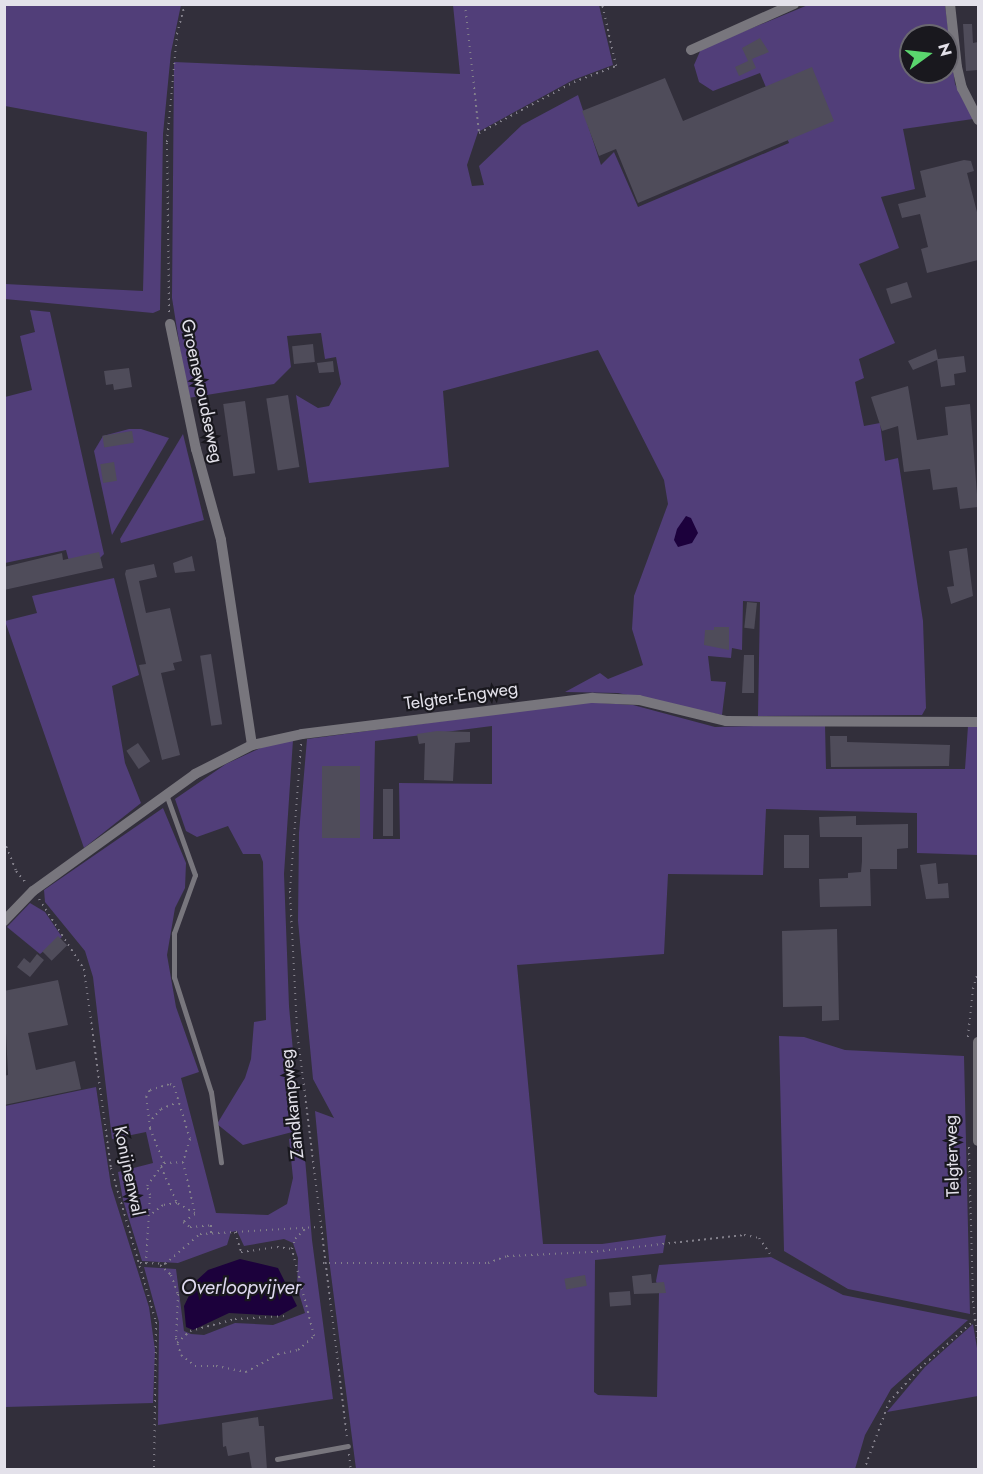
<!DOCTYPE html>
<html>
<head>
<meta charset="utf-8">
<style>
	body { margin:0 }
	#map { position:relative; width:983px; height:1474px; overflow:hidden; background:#322f3b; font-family:Jost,sans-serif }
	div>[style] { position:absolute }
	.green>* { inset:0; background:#513e79 }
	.water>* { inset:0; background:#1c013c }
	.building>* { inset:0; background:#4f4c5a; transform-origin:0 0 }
	.path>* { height:2px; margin-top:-1px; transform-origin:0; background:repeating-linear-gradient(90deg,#827f8a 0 1.5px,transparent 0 6px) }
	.service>* { height:5px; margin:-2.5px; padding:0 2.5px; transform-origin:2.5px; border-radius:2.5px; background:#78767d }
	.minor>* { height:10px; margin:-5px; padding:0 5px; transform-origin:5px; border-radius:5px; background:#78767d }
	span { translate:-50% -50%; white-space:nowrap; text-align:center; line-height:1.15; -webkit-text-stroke:4.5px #19181e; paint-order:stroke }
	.street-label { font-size:18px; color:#e3e1ea }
	.water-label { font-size:20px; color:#e0daf1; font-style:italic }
	.frame { position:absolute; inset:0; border:6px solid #e3e1ea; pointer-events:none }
	.north { position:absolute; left:899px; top:24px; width:60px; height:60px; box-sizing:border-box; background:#19181e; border:2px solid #6a6870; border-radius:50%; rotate:75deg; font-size:16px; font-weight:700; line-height:24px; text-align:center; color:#e3e1ea }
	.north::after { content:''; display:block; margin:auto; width:21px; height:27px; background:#5ad56e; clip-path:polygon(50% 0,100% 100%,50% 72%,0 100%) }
</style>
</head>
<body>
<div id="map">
	<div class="green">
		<div style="clip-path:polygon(5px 4px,181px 5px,171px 52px,163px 134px,160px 310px,153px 313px,5px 299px,5px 284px,143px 291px,147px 132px,5px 106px)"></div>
		<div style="clip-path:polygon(evenodd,453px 5px,599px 5px,613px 65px,573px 80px,478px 132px,467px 165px,472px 186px,484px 185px,479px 166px,522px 125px,578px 95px,601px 165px,614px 152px,638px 207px,789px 143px,760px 73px,713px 91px,699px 82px,694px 65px,701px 49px,808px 5px,945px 5px,955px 84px,973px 119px,903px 129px,915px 189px,881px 197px,899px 248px,859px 264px,895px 343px,859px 359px,864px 378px,855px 382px,864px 426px,880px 423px,885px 461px,898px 458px,923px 621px,926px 708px,922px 715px,758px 716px,760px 602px,743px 601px,742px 650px,732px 648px,731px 658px,708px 656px,711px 681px,726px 682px,722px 715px,618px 693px,565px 692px,600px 673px,608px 679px,643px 665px,632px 629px,634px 596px,668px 504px,664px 480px,598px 350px,443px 391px,449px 467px,309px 483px,296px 395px,318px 408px,329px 406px,341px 384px,336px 357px,325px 359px,321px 333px,287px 336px,291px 367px,274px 384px,188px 398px,172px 298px,174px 62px,460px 74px,453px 5px,911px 36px,947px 36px,947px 72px,911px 72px,911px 36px)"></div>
		<div style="clip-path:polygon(30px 310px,50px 312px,104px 554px,100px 558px,70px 565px,66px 550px,5px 563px,5px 397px,32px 390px,20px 336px,35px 332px)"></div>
		<div style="clip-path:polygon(129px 429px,141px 429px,169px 438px,112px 535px,94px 451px,103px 436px)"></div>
		<div style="clip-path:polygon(183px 434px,204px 520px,121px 543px,120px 539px)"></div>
		<div style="clip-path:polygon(114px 578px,139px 675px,112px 686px,125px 763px,141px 803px,84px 848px,5px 621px,37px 613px,32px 596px)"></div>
		<div style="clip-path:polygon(evenodd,585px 702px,633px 705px,715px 727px,825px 724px,826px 769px,965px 769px,968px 726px,978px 727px,978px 855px,917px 853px,917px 813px,766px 809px,763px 875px,668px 874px,664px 954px,517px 965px,543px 1244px,602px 1244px,666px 1235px,663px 1253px,595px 1260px,594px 1392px,598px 1395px,657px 1397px,659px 1292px,656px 1281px,659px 1265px,771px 1257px,843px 1295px,968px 1320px,891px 1389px,865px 1435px,855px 1469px,356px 1469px,329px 1259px,315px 1111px,334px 1118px,313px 1079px,298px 921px,299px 833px,307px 739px,585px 702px,492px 726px,492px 784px,399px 783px,400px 839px,373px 839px,375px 741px,492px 726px)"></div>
		<div style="clip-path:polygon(293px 740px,284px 874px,289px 1006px,300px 1130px,243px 1145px,217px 1124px,245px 1078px,251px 1059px,254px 1022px,266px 1020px,263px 862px,260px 854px,243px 854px,228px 826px,197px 837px,186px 831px,175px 799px,226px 764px,267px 745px)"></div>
		<div style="clip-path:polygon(163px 808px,186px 863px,185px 888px,175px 908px,167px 955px,176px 1007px,199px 1072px,181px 1078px,216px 1213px,268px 1215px,287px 1204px,293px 1178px,289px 1139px,303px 1135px,312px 1240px,333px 1399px,158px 1425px,159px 1322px,144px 1267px,176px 1269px,184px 1331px,191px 1334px,204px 1335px,235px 1323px,273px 1325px,305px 1313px,297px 1287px,298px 1258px,293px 1243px,284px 1239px,244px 1246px,237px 1231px,231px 1232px,227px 1245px,178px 1263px,142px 1261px,123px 1200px,118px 1172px,153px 1163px,146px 1132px,112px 1139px,93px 977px,85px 951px,45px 902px,44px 890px)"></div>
		<div style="clip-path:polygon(30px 903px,45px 912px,62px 937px,40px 954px,7px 927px)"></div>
		<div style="clip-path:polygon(779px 1036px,804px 1037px,845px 1050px,964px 1056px,970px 1314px,848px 1289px,784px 1251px)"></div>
		<div style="clip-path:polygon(96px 1087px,111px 1186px,149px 1307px,155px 1350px,153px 1403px,5px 1407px,5px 1106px)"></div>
		<div style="clip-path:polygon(973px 1324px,978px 1354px,978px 1396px,887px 1412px,925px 1367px)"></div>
	</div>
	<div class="water">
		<div style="clip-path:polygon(686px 516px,691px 518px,698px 533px,692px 543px,678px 547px,674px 540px,677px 529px)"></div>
		<div style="clip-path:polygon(240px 1259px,278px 1268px,297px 1306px,279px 1316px,229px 1313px,193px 1330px,186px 1327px,184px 1306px,196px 1281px,208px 1270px)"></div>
	</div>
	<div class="building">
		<div style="clip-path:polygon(963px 24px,972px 24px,973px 43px,978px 42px,978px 70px,966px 71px)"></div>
		<div style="clip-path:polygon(760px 38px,769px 52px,752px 59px,756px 68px,739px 76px,735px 67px,748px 61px,742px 48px)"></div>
		<div style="clip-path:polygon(812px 67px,834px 121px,638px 203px,616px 149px,599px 156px,582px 111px,665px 78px,683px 121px)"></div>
		<div style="clip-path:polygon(964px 160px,971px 161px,974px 171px,967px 173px,978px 216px,978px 260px,927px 273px,921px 249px,928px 247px,920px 214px,902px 218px,898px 204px,926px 197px,920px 171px)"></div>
		<div style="left:907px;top:282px;width:16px;height:22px;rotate:72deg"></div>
		<div style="left:313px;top:344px;width:18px;height:21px;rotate:84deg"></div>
		<div style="clip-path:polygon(936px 349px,938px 359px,964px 356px,966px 372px,954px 374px,955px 385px,941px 387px,937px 360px,913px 370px,908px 361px)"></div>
		<div style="clip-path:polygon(333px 361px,334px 372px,319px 373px,317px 363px)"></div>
		<div style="clip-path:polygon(129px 368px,132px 387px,114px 390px,113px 384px,106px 385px,104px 371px)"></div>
		<div style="clip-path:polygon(908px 386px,917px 440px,948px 435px,945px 407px,970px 404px,978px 507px,960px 509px,957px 487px,933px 490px,930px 469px,904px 472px,898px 426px,882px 431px,871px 397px)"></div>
		<div style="left:288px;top:395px;width:73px;height:22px;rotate:81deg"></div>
		<div style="left:245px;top:401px;width:73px;height:22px;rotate:82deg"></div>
		<div style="left:132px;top:431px;width:12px;height:30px;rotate:81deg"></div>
		<div style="left:114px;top:462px;width:19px;height:14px;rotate:81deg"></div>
		<div style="clip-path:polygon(967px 548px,973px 596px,951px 604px,947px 587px,954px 586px,949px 551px)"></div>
		<div style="clip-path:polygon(99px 552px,103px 568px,4px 590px,4px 567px,62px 553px,63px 560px)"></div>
		<div style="clip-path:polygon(192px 556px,195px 571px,175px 573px,173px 563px)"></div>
		<div style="clip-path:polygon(154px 564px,157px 577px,139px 581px,146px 613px,170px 608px,182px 661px,173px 663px,175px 670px,161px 673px,180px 755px,162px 760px,139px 665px,146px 664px,125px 574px,126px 570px)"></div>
		<div style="left:747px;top:602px;width:10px;height:26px;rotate:6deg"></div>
		<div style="clip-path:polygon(714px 627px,729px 627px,729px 650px,704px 645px,705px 630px,714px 630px)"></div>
		<div style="left:211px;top:654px;width:71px;height:11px;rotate:81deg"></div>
		<div style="clip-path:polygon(744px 655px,754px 655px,754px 693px,742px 693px)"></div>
		<div style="clip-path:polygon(437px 731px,470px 732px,470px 742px,455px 743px,453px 781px,424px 780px,425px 743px,419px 744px,417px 734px)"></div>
		<div style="clip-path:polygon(830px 736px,847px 736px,847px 742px,950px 745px,949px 766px,831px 767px)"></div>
		<div style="left:138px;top:743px;width:22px;height:14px;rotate:56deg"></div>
		<div style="left:322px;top:766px;width:38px;height:72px"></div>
		<div style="left:383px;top:789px;width:10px;height:47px"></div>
		<div style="clip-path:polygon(856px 816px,856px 825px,908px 824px,908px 848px,897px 849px,897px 869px,870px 869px,871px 906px,820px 907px,819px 879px,848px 878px,848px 873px,861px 872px,862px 861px,862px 837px,820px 837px,819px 817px)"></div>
		<div style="left:784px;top:835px;width:25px;height:33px"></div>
		<div style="clip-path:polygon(936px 863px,938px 884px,948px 883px,949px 898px,926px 899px,920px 865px)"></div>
		<div style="clip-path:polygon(837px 929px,839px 1020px,822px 1021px,822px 1006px,783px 1007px,782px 931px)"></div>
		<div style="left:58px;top:936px;width:13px;height:22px;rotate:45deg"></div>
		<div style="clip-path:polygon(37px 954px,44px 960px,30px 977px,17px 967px,24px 958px,30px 963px)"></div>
		<div style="clip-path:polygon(58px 980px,68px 1025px,28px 1033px,36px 1070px,75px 1061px,81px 1089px,4px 1105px,4px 1076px,8px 1075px,4px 991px)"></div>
		<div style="clip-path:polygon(651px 1274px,652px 1283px,664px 1282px,666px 1293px,634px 1294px,632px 1276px)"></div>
		<div style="left:585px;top:1275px;width:11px;height:21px;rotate:80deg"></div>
		<div style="left:630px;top:1291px;width:14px;height:21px;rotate:86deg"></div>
		<div style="clip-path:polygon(258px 1417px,259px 1426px,264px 1426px,267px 1470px,252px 1470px,249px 1452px,228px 1456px,226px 1446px,223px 1447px,222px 1423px)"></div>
	</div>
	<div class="path">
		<div style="left:465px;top:4px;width:130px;rotate:83.8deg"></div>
		<div style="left:479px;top:133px;width:108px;rotate:-28.2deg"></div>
		<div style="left:574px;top:82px;width:45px;rotate:-20.9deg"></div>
		<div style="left:616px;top:66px;width:64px;rotate:-102.7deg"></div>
		<div style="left:169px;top:312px;width:170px;rotate:-90.7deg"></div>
		<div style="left:167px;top:142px;width:108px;rotate:-84.7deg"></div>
		<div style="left:177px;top:34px;width:31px;rotate:-75deg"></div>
		<div style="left:301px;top:744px;width:147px;rotate:94.3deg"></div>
		<div style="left:290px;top:891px;width:139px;rotate:87.1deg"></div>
		<div style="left:297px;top:1030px;width:410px;rotate:83deg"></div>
		<div style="left:4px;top:841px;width:32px;rotate:68deg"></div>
		<div style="left:16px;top:871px;width:16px;rotate:50deg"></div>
		<div style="left:39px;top:899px;width:83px;rotate:57.3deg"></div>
		<div style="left:84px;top:969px;width:201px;rotate:82.3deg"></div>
		<div style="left:111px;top:1168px;width:160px;rotate:73.7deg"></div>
		<div style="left:156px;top:1322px;width:148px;rotate:90.8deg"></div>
		<div style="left:968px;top:1037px;width:48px;rotate:-84.1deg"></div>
		<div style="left:973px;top:989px;width:18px;rotate:-74deg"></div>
		<div style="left:152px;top:1119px;width:13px;rotate:-48deg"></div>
		<div style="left:161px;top:1109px;width:16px;rotate:-22deg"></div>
		<div style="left:969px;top:1147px;width:154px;rotate:88.5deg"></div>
		<div style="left:973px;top:1301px;width:40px;rotate:82.9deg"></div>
		<div style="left:164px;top:1163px;width:19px;rotate:-3deg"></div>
		<div style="left:161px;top:1167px;width:39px;rotate:66deg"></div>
		<div style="left:195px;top:1214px;width:14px;rotate:146deg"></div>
		<div style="left:183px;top:1222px;width:9px;rotate:36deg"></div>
		<div style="left:190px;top:1227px;width:21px;rotate:-5deg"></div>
		<div style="left:211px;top:1225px;width:8px;rotate:90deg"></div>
		<div style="left:235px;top:1232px;width:21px;rotate:73deg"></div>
		<div style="left:241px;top:1252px;width:36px;rotate:-8deg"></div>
		<div style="left:277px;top:1247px;width:15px;rotate:8deg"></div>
		<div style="left:140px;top:1263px;width:25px;rotate:2deg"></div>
		<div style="left:165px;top:1264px;width:46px;rotate:-40.6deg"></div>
		<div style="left:200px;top:1234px;width:118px;rotate:-3.4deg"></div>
		<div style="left:323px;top:1263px;width:165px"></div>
		<div style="left:488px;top:1263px;width:20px;rotate:-20deg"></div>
		<div style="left:507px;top:1256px;width:84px;rotate:-2.7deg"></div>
		<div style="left:591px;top:1252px;width:154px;rotate:-6.3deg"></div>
		<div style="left:744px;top:1235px;width:15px;rotate:11deg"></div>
		<div style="left:759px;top:1238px;width:19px;rotate:55deg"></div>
		<div style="left:146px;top:1264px;width:69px;rotate:-86.7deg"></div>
		<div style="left:150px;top:1195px;width:9px;rotate:-108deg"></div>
		<div style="left:147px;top:1186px;width:29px;rotate:-54deg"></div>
		<div style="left:164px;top:1163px;width:38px;rotate:-112deg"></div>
		<div style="left:150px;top:1128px;width:31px;rotate:-97deg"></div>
		<div style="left:146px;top:1097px;width:8px;rotate:-60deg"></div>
		<div style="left:150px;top:1090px;width:21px;rotate:-17deg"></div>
		<div style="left:170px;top:1084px;width:4px;rotate:27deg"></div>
		<div style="left:174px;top:1086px;width:55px;rotate:73.2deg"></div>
		<div style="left:190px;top:1139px;width:24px;rotate:107deg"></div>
		<div style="left:183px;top:1162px;width:52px;rotate:76.8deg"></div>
		<div style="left:195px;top:1213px;width:21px;rotate:-151deg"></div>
		<div style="left:177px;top:1203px;width:14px;rotate:172deg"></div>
		<div style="left:163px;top:1205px;width:16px;rotate:142deg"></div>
		<div style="left:160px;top:1265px;width:15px;rotate:42deg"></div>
		<div style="left:171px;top:1275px;width:20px;rotate:70deg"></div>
		<div style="left:178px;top:1294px;width:44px;rotate:92.6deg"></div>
		<div style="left:176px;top:1338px;width:18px;rotate:74deg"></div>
		<div style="left:181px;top:1355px;width:18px;rotate:38deg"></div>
		<div style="left:195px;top:1366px;width:21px"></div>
		<div style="left:216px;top:1366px;width:31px;rotate:11deg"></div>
		<div style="left:246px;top:1372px;width:37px;rotate:-29deg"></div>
		<div style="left:278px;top:1354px;width:20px;rotate:-11deg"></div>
		<div style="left:298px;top:1350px;width:21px;rotate:-41deg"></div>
		<div style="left:314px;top:1336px;width:90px;rotate:-104.2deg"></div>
		<div style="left:292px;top:1249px;width:10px;rotate:-73deg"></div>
		<div style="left:295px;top:1239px;width:17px;rotate:-45deg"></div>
		<div style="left:177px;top:1343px;width:18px;rotate:-43deg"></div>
		<div style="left:190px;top:1331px;width:47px;rotate:-14.9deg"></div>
		<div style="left:235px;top:1319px;width:51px;rotate:-3.4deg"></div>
		<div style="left:349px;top:1454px;width:16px;rotate:83deg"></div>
		<div style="left:864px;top:1470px;width:72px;rotate:-69.8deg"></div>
		<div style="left:889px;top:1402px;width:46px;rotate:-47.6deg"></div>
		<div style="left:920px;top:1368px;width:77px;rotate:-41.3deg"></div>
	</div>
	<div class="service">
		<div style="left:166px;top:794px;width:86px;rotate:70.3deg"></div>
		<div style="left:195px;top:875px;width:62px;rotate:109.9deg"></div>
		<div style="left:174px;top:933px;width:44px;rotate:90deg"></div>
		<div style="left:174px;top:977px;width:121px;rotate:72.2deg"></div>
		<div style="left:211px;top:1092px;width:71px;rotate:81.9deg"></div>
		<div style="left:277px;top:1459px;width:72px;rotate:-10.4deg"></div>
	</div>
	<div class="minor">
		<div style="left:950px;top:4px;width:63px;rotate:83.7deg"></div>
		<div style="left:957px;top:67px;width:22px;rotate:77deg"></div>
		<div style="left:962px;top:88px;width:36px;rotate:63deg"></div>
		<div style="left:691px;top:50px;width:113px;rotate:-24.1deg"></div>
		<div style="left:170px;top:324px;width:128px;rotate:78.3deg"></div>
		<div style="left:196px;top:449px;width:94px;rotate:74.6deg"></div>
		<div style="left:221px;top:540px;width:207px;rotate:81.4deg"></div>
		<div style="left:4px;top:921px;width:42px;rotate:-46deg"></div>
		<div style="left:33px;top:891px;width:200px;rotate:-35.8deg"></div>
		<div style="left:195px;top:774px;width:64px;rotate:-27deg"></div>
		<div style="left:252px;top:745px;width:51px;rotate:-12.4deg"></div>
		<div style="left:302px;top:734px;width:293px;rotate:-7.1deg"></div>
		<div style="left:593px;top:698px;width:46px;rotate:2.5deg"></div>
		<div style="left:639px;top:700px;width:89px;rotate:13.6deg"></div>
		<div style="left:726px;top:721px;width:252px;rotate:0.2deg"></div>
		<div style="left:978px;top:1042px;width:99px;rotate:90deg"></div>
	</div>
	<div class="street-label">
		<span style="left:202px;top:391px;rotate:78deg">Groenewoudseweg</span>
		<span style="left:461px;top:696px;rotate:-8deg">Telgter-Engweg</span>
		<span style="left:292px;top:1104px;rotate:-96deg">Zandkampweg</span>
		<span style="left:952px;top:1156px;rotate:-92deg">Telgterweg</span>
		<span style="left:129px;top:1171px;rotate:78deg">Konijnenwal</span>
	</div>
	<div class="water-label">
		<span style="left:241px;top:1287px">Overloopvijver</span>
	</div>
	<div class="frame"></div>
	<div class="north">N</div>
</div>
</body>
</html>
